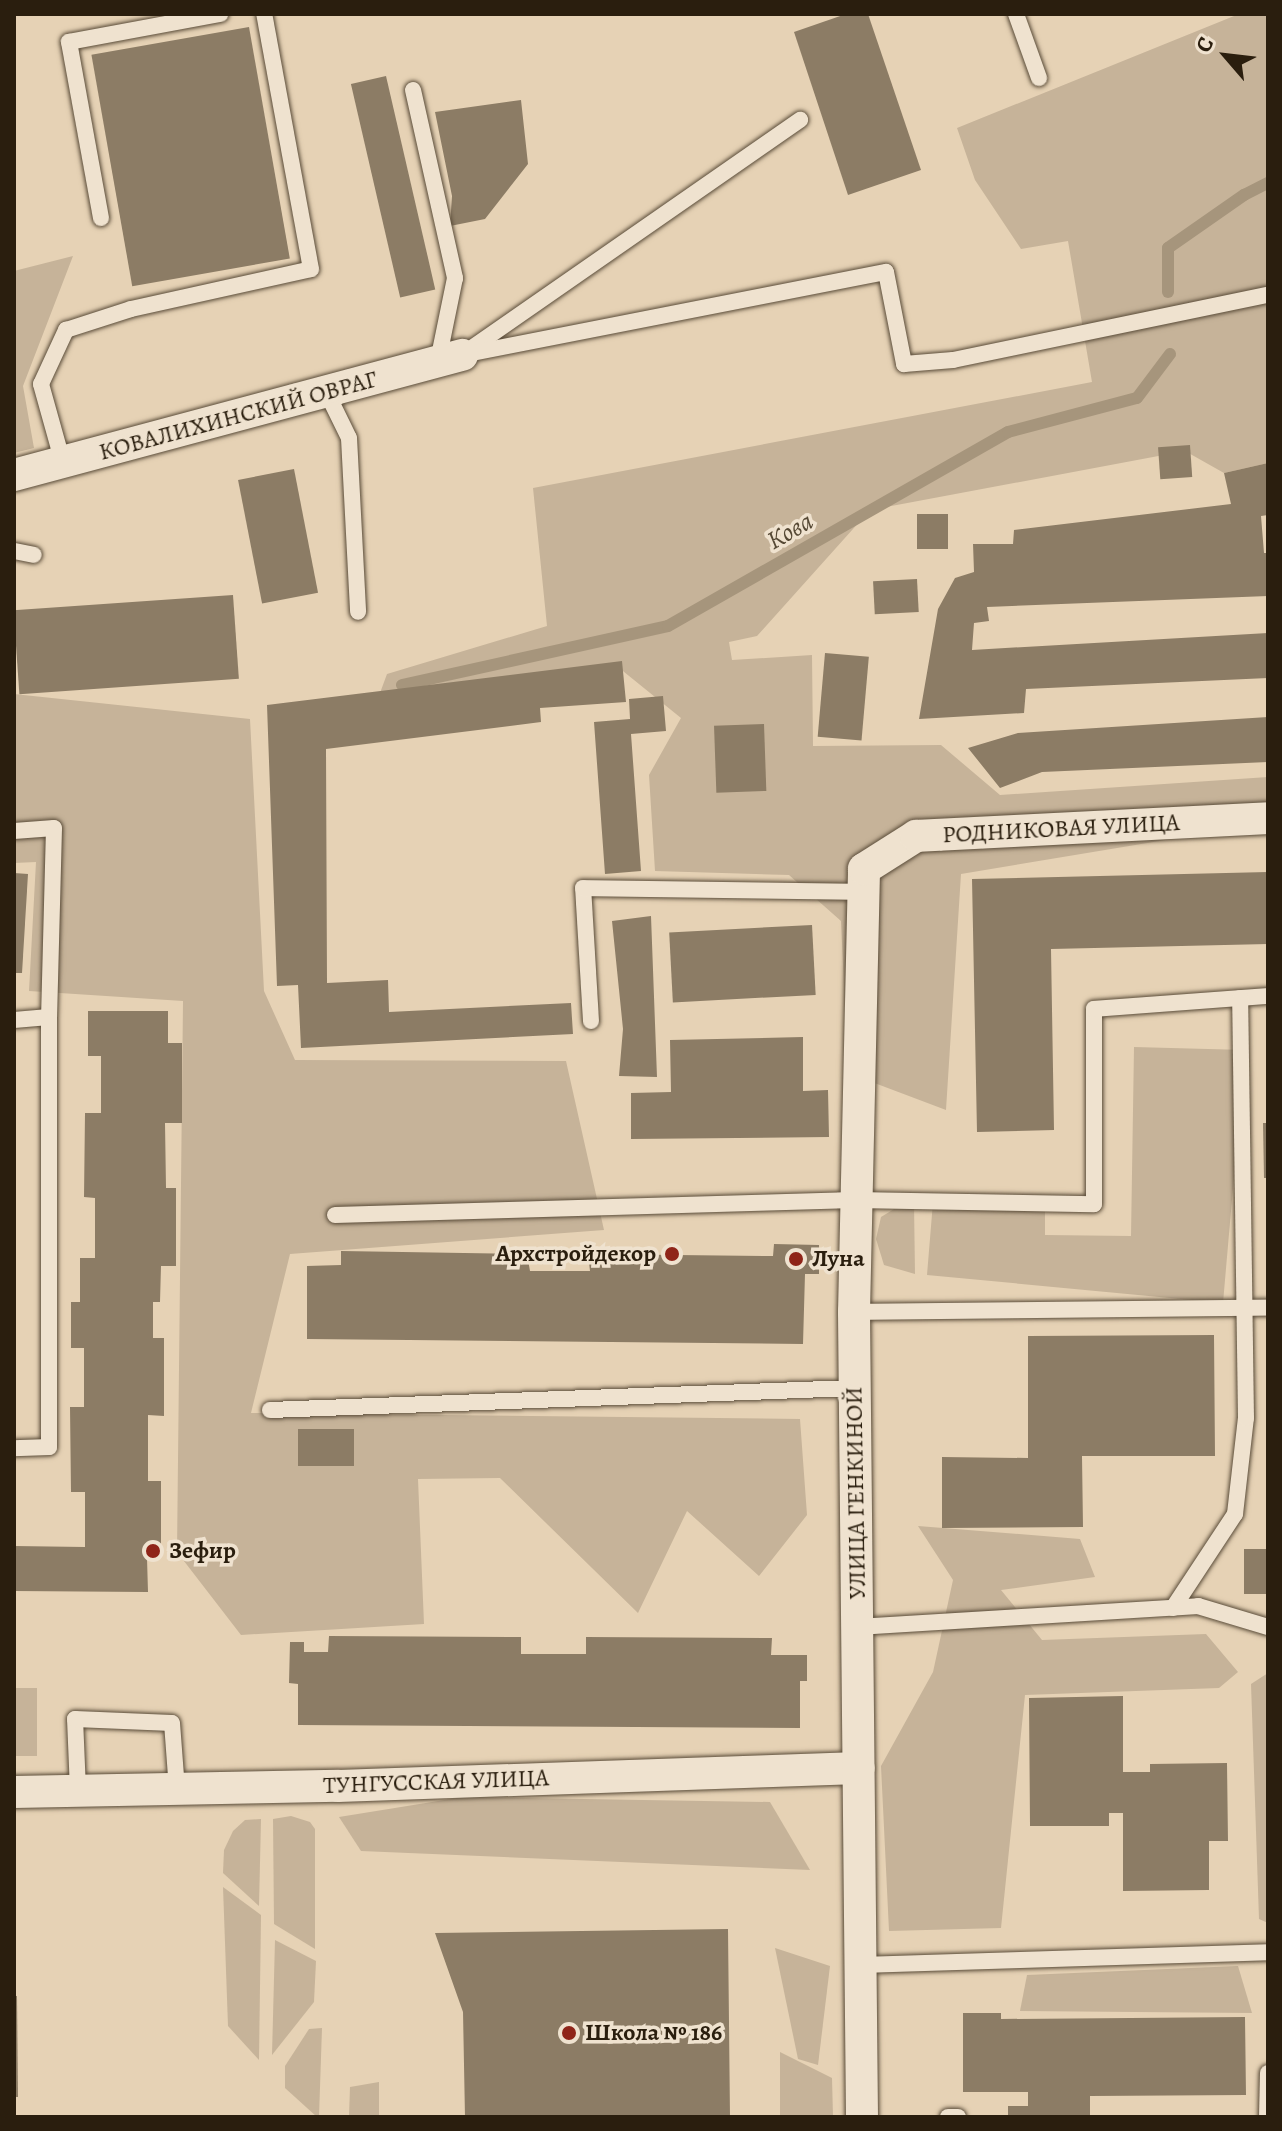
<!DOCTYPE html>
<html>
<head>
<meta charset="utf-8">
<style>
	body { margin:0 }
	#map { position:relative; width:1282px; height:2131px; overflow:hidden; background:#e6d2b5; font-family:Alegreya,serif }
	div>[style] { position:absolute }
	.green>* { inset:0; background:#c6b399; transform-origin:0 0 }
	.stream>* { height:12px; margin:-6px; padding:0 6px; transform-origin:6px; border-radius:6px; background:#a6957c }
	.building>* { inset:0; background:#8c7c65; transform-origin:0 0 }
	.roads { filter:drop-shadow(0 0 2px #594b38) drop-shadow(0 0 2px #594b38) }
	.lane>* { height:16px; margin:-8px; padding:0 8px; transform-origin:8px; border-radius:8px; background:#efe2cf }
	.street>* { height:32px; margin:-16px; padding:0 16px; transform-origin:16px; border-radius:16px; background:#efe2cf }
	.dots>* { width:22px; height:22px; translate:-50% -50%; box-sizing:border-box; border:4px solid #efe2cf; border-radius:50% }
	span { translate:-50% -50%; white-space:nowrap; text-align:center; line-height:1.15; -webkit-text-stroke:7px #efe2cf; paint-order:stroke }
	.street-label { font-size:24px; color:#2a1e0e }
	.poi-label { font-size:24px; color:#2a1e0e; font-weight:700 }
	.right { translate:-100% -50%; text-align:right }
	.left { translate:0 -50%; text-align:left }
	.water-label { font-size:26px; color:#554834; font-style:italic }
	.frame { position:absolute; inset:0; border:16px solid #2a1e0e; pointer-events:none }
	.north { position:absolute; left:1186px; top:16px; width:80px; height:80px; -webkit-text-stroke:6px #efe2cf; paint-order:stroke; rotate:298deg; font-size:22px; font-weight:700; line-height:32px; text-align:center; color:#2a1e0e }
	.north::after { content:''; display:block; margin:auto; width:28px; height:36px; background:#2a1e0e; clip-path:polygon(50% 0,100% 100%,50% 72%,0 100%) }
</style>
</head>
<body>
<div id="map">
	<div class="green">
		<div style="clip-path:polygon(1239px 14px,1268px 14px,1268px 463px,1224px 473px,1185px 451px,870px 510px,757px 636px,729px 642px,732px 660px,812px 655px,813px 746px,941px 745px,1000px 795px,1268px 777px,1268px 823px,961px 874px,946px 1110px,848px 1073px,841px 921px,789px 875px,655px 871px,649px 775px,681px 718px,613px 663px,380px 693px,387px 674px,547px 626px,533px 488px,1092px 382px,1068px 241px,1021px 249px,975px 180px,957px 128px)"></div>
		<div style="clip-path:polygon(73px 256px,23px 386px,34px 448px,14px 453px,14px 271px)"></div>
		<div style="clip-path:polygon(14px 694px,250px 719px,264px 991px,295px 1060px,566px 1061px,604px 1230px,290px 1254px,251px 1413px,800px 1419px,807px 1515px,759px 1576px,687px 1511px,638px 1613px,500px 1478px,418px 1479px,424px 1624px,241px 1635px,177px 1552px,183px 1001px,29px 991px,36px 862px,14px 863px)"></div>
		<div style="clip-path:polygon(1134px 1047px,1245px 1050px,1223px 1303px,927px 1275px,933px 1202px,1045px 1201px,1045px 1235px,1131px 1236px)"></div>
		<div style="clip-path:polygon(914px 1204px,915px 1274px,884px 1265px,876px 1239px,881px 1217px,899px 1206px)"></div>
		<div style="clip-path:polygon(918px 1526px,1080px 1539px,1095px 1577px,1001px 1590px,1042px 1640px,1206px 1634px,1238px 1672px,1219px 1688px,1025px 1695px,1001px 1928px,889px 1931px,881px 1766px,933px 1672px,953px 1580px)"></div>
		<div style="clip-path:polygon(1268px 1673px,1268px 1923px,1259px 1919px,1251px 1684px)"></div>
		<div style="left:14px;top:1688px;width:23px;height:68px"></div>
		<div style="clip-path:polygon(463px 1797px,770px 1802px,810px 1870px,361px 1851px,339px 1817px)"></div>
		<div style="clip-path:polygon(291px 1816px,310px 1822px,315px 1829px,315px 1949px,274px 1924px,273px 1819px)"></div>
		<div style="clip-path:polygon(261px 1819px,259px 1906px,223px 1873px,224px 1850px,233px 1831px,245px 1820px)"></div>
		<div style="clip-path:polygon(223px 1887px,261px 1915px,259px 2060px,228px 2026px)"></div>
		<div style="clip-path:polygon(275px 1940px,316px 1961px,314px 2002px,272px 2055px)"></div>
		<div style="clip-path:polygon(775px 1948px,830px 1966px,818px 2065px,798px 2059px)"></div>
		<div style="clip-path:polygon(1238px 1966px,1252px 2013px,1020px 2011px,1027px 1975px)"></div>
		<div style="clip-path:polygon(322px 2028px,319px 2117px,317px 2117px,285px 2088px,285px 2066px,309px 2029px)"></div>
		<div style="clip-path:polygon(780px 2052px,832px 2078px,833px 2117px,780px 2117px)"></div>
		<div style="clip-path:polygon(379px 2082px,379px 2117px,349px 2117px,350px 2087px)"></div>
	</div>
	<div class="stream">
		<div style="left:1168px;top:292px;width:44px;rotate:-90deg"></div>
		<div style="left:1168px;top:248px;width:93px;rotate:-34.9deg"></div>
		<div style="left:1244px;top:195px;width:27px;rotate:-27deg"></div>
		<div style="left:402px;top:685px;width:272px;rotate:-12.5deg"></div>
		<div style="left:668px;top:626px;width:391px;rotate:-29.7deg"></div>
		<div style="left:1008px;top:432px;width:133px;rotate:-14.8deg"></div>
		<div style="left:1137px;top:398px;width:55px;rotate:-53.1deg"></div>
	</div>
	<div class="building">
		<div style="clip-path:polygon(846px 14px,868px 14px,921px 170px,848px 195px,794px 32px)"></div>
		<div style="left:249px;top:27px;width:235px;height:160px;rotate:80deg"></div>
		<div style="left:386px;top:76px;width:219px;height:36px;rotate:77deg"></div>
		<div style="clip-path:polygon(521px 100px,528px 164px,485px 219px,450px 226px,452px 196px,435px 112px)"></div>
		<div style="left:1190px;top:445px;width:32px;height:32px;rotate:86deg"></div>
		<div style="clip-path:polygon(1268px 463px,1268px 515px,1261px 516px,1264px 553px,1268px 553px,1268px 596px,987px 607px,989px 621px,974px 623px,972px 650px,1268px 633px,1268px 678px,1026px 689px,1024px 713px,919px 719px,938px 609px,955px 578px,974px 572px,973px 544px,1013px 544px,1014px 530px,1231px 504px,1224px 473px)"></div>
		<div style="left:294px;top:469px;width:126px;height:57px;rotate:79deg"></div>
		<div style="left:917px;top:514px;width:31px;height:35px"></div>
		<div style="left:917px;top:579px;width:33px;height:44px;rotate:87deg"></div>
		<div style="left:233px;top:595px;width:84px;height:220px;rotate:86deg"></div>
		<div style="left:825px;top:653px;width:44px;height:84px;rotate:5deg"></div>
		<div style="clip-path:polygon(622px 661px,626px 702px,540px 708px,541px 722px,326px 749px,327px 983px,388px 980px,389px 1012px,571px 1003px,573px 1034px,301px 1048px,298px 985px,277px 986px,267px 705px)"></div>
		<div style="clip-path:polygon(663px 696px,666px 731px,631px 734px,641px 871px,605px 874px,594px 722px,630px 719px,629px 699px)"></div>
		<div style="clip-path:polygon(1268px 717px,1268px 762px,1042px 772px,1000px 788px,968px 748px,1018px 733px)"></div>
		<div style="left:764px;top:724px;width:67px;height:50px;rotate:88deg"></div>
		<div style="clip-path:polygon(1268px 872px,1268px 944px,1051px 949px,1054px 1130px,977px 1132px,972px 879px)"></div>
		<div style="clip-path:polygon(14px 873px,28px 874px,22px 973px,14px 973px)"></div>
		<div style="clip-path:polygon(651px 916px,657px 1077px,619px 1076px,623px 1029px,612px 921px)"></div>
		<div style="left:812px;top:925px;width:70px;height:143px;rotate:87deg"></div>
		<div style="clip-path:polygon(88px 1011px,168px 1011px,168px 1043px,182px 1043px,182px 1123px,165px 1123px,166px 1188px,176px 1188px,176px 1266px,161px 1266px,160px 1302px,153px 1302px,153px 1338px,164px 1338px,164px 1416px,148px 1415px,148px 1481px,161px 1481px,161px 1558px,147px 1558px,148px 1592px,14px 1591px,14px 1546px,85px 1547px,85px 1492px,71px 1492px,70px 1407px,84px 1407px,84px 1348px,71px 1348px,71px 1302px,80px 1302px,80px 1258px,95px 1258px,95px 1198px,84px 1197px,85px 1113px,101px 1113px,101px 1056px,88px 1056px)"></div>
		<div style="clip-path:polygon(803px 1037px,803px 1091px,828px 1090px,829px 1137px,631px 1139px,631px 1093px,671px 1092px,670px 1040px)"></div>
		<div style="clip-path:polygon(1263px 1123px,1268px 1123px,1268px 1178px,1264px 1178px)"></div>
		<div style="clip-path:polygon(774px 1244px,819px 1245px,819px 1274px,805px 1274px,803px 1344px,307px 1339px,307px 1266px,341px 1265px,341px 1251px,527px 1254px,530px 1271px,590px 1271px,588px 1254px,773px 1256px)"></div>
		<div style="clip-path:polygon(1214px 1335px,1215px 1456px,1082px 1456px,1083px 1527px,942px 1528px,942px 1457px,1028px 1458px,1028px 1336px)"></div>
		<div style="left:298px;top:1429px;width:56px;height:37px"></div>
		<div style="left:1244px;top:1549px;width:24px;height:45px"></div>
		<div style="clip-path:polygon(329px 1636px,521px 1637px,521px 1654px,586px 1654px,586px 1637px,772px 1638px,771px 1655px,807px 1655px,807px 1681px,800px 1681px,800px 1728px,298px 1725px,298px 1684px,289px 1683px,290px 1642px,304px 1642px,304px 1652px,328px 1652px)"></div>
		<div style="clip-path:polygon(1123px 1696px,1123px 1772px,1150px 1772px,1150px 1764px,1227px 1763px,1228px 1841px,1209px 1841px,1209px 1890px,1123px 1891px,1123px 1813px,1109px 1813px,1109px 1826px,1030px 1826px,1029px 1698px)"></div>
		<div style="clip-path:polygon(728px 1929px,730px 2117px,465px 2117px,463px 2012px,435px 1933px)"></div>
		<div style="clip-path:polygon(14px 1996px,17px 1996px,18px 2097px,14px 2097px)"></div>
		<div style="clip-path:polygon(963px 2013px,1001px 2013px,1001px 2019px,1245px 2017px,1246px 2095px,1090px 2096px,1090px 2117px,1008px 2117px,1008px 2106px,1028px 2106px,1028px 2092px,963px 2092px)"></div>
	</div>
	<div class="roads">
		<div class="lane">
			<div style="left:1016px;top:14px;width:68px;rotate:70.2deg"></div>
			<div style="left:413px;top:90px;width:193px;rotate:77.4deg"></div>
			<div style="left:455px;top:278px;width:85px;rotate:101.6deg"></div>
			<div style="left:101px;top:218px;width:179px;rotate:-100.3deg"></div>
			<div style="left:69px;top:42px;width:154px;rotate:-10.5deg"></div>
			<div style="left:466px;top:352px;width:407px;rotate:-34.8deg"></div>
			<div style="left:462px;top:355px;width:432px;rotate:-11.1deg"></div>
			<div style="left:886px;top:272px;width:94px;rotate:78.9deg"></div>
			<div style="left:904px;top:364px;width:49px;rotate:-4.7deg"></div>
			<div style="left:953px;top:360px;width:322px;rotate:-11.7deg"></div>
			<div style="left:327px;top:393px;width:50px;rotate:63.9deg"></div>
			<div style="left:349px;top:438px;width:174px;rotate:87deg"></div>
			<div style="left:63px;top:463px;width:82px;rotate:-105.6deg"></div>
			<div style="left:41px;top:384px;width:60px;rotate:-65.2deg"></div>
			<div style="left:66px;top:330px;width:68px;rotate:-17.9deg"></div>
			<div style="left:131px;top:309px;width:184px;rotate:-12.5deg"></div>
			<div style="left:311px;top:269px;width:259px;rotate:-100.4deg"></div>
			<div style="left:14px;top:551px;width:20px;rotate:11deg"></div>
			<div style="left:14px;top:831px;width:40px;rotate:-4.3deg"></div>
			<div style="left:54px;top:828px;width:189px;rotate:91.5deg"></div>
			<div style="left:14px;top:1020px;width:35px;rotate:-5deg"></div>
			<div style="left:49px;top:1017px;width:430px;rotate:90deg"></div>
			<div style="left:49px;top:1447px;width:35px;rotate:178deg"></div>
			<div style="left:591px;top:1021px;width:133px;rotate:-93.4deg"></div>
			<div style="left:583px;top:888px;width:280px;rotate:0.8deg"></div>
			<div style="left:335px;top:1215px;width:520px;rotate:-1.65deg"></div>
			<div style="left:855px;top:1200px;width:239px;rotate:1deg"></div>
			<div style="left:1094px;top:1204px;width:195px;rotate:-90deg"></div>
			<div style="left:1094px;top:1009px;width:174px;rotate:-4.3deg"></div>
			<div style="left:854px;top:1312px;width:414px;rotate:-0.6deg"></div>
			<div style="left:270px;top:1410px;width:584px;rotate:-2.16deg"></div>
			<div style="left:1173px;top:1608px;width:113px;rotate:-56.6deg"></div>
			<div style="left:1235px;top:1514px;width:97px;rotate:-83.5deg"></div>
			<div style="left:1246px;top:1418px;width:420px;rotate:-90.8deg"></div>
			<div style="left:857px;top:1627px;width:342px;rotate:-3.5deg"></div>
			<div style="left:1198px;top:1606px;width:73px;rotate:16.7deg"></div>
			<div style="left:78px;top:1790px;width:71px;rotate:-92.4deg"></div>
			<div style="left:75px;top:1719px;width:97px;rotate:2.4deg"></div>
			<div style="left:172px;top:1723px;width:66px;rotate:85.7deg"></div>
			<div style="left:861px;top:1965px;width:407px;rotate:-1.8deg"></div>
			<div style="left:948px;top:2117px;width:10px"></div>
			<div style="left:1267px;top:2117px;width:44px;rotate:-88.7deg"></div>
		</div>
		<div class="street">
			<div style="left:14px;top:475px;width:464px;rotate:-15deg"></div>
			<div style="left:14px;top:1792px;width:324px;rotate:-1.1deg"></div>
			<div style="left:338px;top:1786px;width:521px;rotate:-1.98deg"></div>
			<div style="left:862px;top:2117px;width:805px;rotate:-90.57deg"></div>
			<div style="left:854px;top:1312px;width:443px;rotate:-88.7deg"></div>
			<div style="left:864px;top:869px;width:62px;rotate:-32.4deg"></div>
			<div style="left:916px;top:836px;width:352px;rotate:-2.9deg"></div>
		</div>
	</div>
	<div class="dots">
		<div style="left:672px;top:1254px;background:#8f2418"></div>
		<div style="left:796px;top:1259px;background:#8f2418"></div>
		<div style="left:153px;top:1551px;background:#8f2418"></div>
		<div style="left:569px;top:2033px;background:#8f2418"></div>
	</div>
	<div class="street-label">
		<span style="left:238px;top:416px;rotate:-15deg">КОВАЛИХИНСКИЙ ОВРАГ</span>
		<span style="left:1061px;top:829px;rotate:-3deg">РОДНИКОВАЯ УЛИЦА</span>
		<span style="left:856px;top:1493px;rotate:-91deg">УЛИЦА ГЕНКИНОЙ</span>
		<span style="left:436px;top:1782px;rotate:-2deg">ТУНГУССКАЯ УЛИЦА</span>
	</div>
	<div class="poi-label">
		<span class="right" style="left:656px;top:1254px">Архстройдекор</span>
		<span class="left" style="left:812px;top:1259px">Луна</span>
		<span class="left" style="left:169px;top:1551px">Зефир</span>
		<span class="left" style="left:585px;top:2033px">Школа № 186</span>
	</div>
	<div class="water-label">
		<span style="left:790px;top:531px;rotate:-30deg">Кова</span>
	</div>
	<div class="frame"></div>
	<div class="north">С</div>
</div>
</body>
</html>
